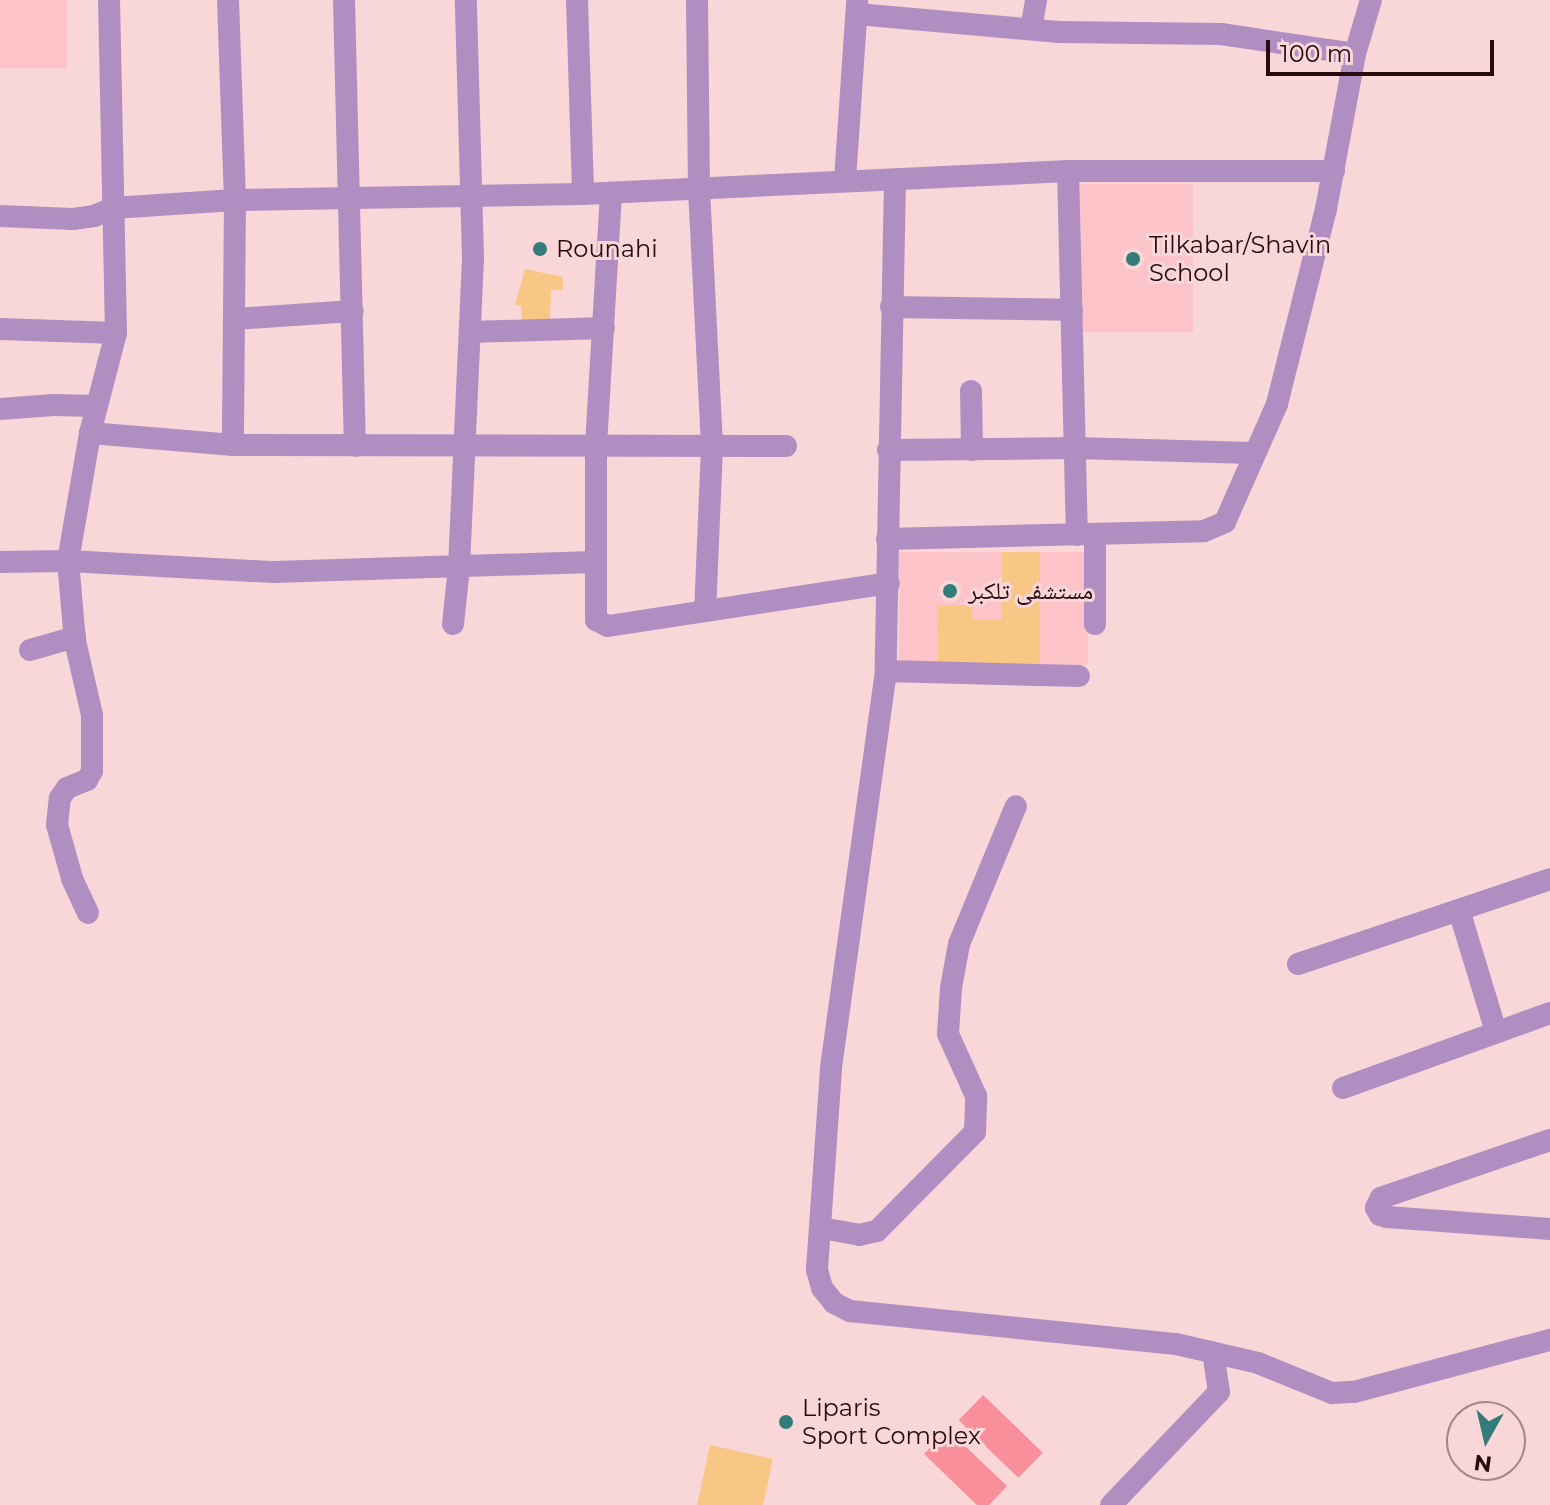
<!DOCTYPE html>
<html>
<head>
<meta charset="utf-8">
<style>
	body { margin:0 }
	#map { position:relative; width:1550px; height:1505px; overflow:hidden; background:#f9d6d8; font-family:Montserrat,"Noto Naskh Arabic",sans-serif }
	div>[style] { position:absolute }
	.built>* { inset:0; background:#fcc4c8; transform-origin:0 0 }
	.green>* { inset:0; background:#f8c786 }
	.water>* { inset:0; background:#f88f9a; transform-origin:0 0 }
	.minor>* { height:22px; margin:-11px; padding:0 11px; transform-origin:11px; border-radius:11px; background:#b08ec2 }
	.dots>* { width:22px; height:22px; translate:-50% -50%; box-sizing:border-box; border:4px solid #f9d6d8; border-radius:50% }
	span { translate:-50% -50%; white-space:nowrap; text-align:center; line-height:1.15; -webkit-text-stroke:6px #f9d6d8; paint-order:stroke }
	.poi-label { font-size:24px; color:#280b0f }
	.left { translate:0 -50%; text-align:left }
	.north { position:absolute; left:1446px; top:1401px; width:80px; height:80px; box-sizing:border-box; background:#f9d6d8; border:2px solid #a58588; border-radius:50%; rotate:188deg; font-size:22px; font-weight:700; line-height:32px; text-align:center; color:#280b0f }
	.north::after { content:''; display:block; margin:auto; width:28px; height:36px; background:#337c7a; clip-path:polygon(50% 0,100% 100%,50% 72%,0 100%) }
	.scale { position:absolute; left:1266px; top:40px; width:228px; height:36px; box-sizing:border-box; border:4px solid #280b0f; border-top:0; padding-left:10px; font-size:24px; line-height:28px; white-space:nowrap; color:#280b0f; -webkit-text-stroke:6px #f9d6d8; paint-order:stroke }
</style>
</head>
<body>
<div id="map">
	<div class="built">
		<div style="left:0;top:0;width:67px;height:68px"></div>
		<div style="left:1073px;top:184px;width:120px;height:148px"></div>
		<div style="left:899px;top:552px;width:189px;height:113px"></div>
	</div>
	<div class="green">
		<div style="clip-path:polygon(525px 269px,563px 277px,563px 290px,551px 290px,550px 319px,522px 320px,521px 305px,515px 305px)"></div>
		<div style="clip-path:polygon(1002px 552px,1040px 552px,1040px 665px,938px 665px,937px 605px,972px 605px,973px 619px,1002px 619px)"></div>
		<div style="clip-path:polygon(710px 1445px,773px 1459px,763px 1505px,697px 1505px)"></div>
	</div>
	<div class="water">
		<div style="left:983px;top:1395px;width:83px;height:35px;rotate:44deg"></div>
		<div style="clip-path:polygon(948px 1430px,1007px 1486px,989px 1505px,977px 1505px,924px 1454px)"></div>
	</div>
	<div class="minor">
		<div style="left:228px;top:0;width:200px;rotate:88deg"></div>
		<div style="left:235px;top:200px;width:245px;rotate:90.5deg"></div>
		<div style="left:344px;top:0;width:446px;rotate:88.6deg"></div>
		<div style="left:577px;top:0;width:194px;rotate:88.2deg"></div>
		<div style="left:697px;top:0;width:189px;rotate:89.4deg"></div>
		<div style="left:699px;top:189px;width:258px;rotate:87.1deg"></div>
		<div style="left:712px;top:447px;width:164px;rotate:92.4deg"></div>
		<div style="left:857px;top:14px;width:203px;rotate:5.1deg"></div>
		<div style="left:1059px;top:32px;width:162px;rotate:0.7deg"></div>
		<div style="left:1221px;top:34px;width:135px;rotate:8.5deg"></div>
		<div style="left:1031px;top:29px;width:29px;rotate:-80deg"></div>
		<div style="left:1068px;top:171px;width:364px;rotate:88.6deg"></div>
		<div style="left:845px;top:180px;width:178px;rotate:-86.1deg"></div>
		<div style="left:895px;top:180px;width:491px;rotate:91.1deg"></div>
		<div style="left:886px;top:671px;width:402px;rotate:97.9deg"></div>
		<div style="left:831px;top:1069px;width:201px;rotate:94deg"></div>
		<div style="left:817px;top:1270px;width:19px;rotate:74deg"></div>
		<div style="left:822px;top:1288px;width:19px;rotate:51deg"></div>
		<div style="left:834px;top:1303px;width:18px;rotate:27deg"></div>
		<div style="left:850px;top:1311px;width:328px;rotate:5.8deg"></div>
		<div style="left:1176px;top:1344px;width:84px;rotate:13deg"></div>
		<div style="left:1258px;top:1363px;width:80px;rotate:22.1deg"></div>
		<div style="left:1332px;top:1393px;width:22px;rotate:-3deg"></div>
		<div style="left:1354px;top:1392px;width:203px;rotate:-14.9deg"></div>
		<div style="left:611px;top:193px;width:251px;rotate:93.4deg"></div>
		<div style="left:596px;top:444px;width:176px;rotate:90deg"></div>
		<div style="left:596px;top:620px;width:13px;rotate:27deg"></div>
		<div style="left:608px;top:626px;width:284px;rotate:-8.7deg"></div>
		<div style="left:0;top:216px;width:73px;rotate:2.4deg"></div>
		<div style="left:73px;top:219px;width:21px;rotate:-8deg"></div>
		<div style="left:94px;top:216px;width:21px;rotate:-23deg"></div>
		<div style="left:113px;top:208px;width:122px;rotate:-3.8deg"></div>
		<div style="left:235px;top:200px;width:348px;rotate:-1deg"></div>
		<div style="left:583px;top:194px;width:486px;rotate:-2.7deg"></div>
		<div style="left:1068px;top:171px;width:266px"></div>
		<div style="left:891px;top:307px;width:181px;rotate:0.9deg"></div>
		<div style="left:235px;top:319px;width:118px;rotate:-3.9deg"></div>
		<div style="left:0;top:329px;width:116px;rotate:2deg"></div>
		<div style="left:471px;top:332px;width:133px;rotate:-1.7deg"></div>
		<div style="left:971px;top:391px;width:59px;rotate:89deg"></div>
		<div style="left:0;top:409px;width:54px;rotate:-4.2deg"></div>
		<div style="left:54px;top:405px;width:42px;rotate:1.4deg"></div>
		<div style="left:90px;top:433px;width:144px;rotate:4.8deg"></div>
		<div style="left:233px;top:445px;width:553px;rotate:0.1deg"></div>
		<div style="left:888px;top:450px;width:187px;rotate:-0.6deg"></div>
		<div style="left:1075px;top:448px;width:177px;rotate:1.6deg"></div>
		<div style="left:1095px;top:534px;width:90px;rotate:90deg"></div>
		<div style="left:887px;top:539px;width:317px;rotate:-1.4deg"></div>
		<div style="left:1204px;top:531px;width:23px;rotate:-23deg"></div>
		<div style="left:1225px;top:522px;width:129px;rotate:-66.2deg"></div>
		<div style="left:1277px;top:404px;width:201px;rotate:-75.9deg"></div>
		<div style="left:1326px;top:209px;width:158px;rotate:-79.4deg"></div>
		<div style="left:1355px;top:54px;width:56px;rotate:-73.5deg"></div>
		<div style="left:0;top:562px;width:68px;rotate:-0.8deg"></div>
		<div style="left:68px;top:561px;width:206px;rotate:3.1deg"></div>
		<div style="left:274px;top:572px;width:320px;rotate:-1.8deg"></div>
		<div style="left:453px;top:624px;width:57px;rotate:-84deg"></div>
		<div style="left:459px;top:567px;width:309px;rotate:-87.4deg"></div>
		<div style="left:473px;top:258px;width:258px;rotate:-91.6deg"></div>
		<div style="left:30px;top:650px;width:47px;rotate:-16.1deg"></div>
		<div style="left:886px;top:671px;width:193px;rotate:1.5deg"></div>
		<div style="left:1459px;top:910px;width:127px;rotate:73.1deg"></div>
		<div style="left:88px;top:913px;width:38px;rotate:-115deg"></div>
		<div style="left:72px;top:878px;width:55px;rotate:-105.8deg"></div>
		<div style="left:57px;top:825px;width:27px;rotate:-84deg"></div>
		<div style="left:60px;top:798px;width:12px;rotate:-55deg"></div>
		<div style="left:67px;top:788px;width:22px;rotate:-22deg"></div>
		<div style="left:87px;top:780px;width:10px;rotate:-61deg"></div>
		<div style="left:92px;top:771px;width:56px;rotate:-90deg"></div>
		<div style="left:92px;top:715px;width:76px;rotate:-102.9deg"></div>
		<div style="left:75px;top:641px;width:80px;rotate:-95deg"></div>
		<div style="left:68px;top:561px;width:130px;rotate:-80.2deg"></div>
		<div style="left:90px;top:433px;width:103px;rotate:-75.4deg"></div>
		<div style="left:116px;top:333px;width:333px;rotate:-91.2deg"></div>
		<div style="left:1298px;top:964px;width:266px;rotate:-18.6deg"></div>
		<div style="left:1343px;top:1088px;width:220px;rotate:-19.9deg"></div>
		<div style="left:1550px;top:1140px;width:179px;rotate:161.1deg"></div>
		<div style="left:1381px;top:1198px;width:11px;rotate:117deg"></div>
		<div style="left:1376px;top:1208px;width:8px;rotate:60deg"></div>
		<div style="left:1380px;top:1215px;width:7px;rotate:16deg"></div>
		<div style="left:1387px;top:1217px;width:163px;rotate:4.2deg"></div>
		<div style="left:821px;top:1228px;width:39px;rotate:10deg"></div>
		<div style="left:859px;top:1235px;width:18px;rotate:-13deg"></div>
		<div style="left:877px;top:1231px;width:139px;rotate:-45.3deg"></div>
		<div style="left:975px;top:1132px;width:36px;rotate:-88deg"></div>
		<div style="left:976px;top:1096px;width:68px;rotate:-114.3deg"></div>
		<div style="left:948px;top:1034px;width:46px;rotate:-86.3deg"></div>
		<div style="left:951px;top:988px;width:45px;rotate:-79.7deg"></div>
		<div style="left:959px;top:944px;width:149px;rotate:-67.6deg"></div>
		<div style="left:1111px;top:1505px;width:156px;rotate:-46.3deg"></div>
		<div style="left:1219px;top:1392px;width:40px;rotate:-98.5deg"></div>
	</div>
	<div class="dots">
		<div style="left:540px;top:249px;background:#337c7a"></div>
		<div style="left:1133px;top:259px;background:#337c7a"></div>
		<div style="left:950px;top:591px;background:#337c7a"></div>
		<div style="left:786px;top:1422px;background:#337c7a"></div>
	</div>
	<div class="poi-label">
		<span class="left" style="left:1149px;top:259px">Tilkabar/Shavin<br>School</span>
		<span class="left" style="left:556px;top:249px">Rounahi</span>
		<span class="left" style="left:968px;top:591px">مستشفى تلكبر</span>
		<span class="left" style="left:802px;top:1422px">Liparis<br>Sport Complex</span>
	</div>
	<div class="north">N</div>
	<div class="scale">100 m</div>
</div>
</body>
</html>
